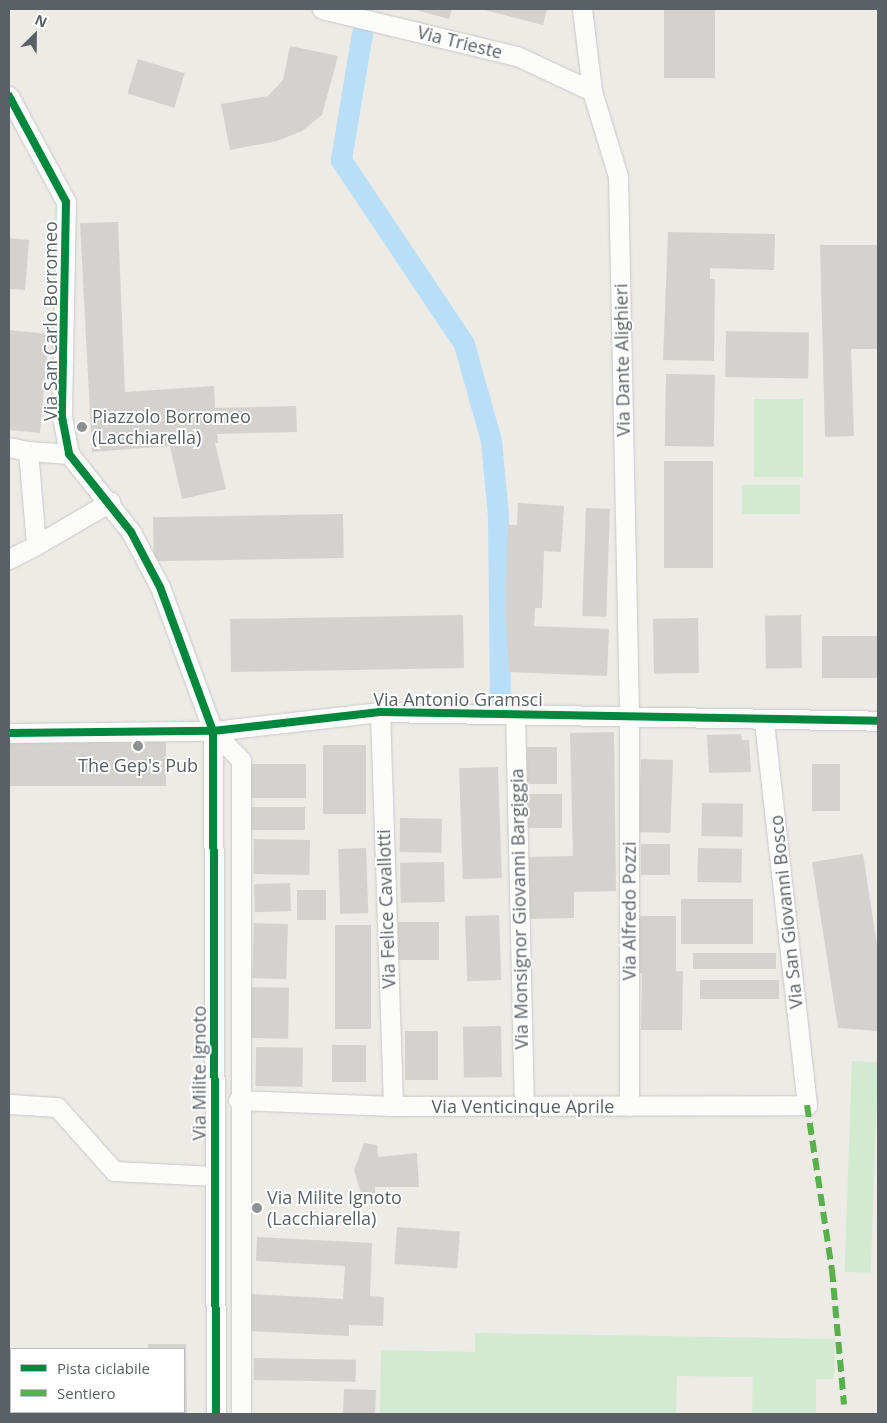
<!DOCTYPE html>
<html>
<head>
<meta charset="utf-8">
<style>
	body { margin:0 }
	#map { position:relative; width:887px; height:1423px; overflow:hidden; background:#ecebe6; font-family:"Open Sans",sans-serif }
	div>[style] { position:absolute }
	.green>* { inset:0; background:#d2eacf; transform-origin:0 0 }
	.canal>* { height:21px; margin:-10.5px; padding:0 10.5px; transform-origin:10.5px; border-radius:10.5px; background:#b9def8 }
	.building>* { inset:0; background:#d3d2cf; transform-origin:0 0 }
	.roads { filter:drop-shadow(0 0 1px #c8c8c7) drop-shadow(0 0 1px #c8c8c7) }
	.minor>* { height:19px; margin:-9.5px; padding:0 9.5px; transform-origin:9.5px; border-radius:9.5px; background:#fcfcfb }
	.quiet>* { height:6px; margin-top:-3px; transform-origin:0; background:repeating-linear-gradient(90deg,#58b04a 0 12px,transparent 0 18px) }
	.cycleway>* { height:8px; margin:-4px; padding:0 4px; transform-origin:4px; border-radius:4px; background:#00873e }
	.dots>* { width:14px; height:14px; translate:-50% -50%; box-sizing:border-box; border:2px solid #fff; border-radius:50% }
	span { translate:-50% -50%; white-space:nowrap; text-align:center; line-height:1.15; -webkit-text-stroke:4px #fff; paint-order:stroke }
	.street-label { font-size:18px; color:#5b6065 }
	.poi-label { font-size:18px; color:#5b6065 }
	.left { translate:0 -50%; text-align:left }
	.frame { position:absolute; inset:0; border:10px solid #5b6065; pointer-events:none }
	.legend { position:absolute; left:10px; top:1348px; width:175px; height:65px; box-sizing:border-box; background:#fff; border:1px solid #bdbfc1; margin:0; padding:6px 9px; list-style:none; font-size:15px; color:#5b6065 }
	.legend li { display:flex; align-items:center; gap:10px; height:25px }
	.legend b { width:25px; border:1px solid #bdbfc1 }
	.north { position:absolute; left:10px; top:10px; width:50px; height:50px; -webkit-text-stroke:4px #fff; paint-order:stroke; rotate:23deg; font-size:14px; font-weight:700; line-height:20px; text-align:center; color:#5b6065 }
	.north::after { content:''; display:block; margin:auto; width:18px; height:22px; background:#5b6065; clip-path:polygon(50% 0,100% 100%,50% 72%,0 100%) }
</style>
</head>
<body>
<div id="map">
	<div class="green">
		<div style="left:754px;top:399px;width:49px;height:78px"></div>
		<div style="left:742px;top:485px;width:58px;height:29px"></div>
		<div style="left:852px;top:1061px;width:26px;height:211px;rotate:2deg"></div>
		<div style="clip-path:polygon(475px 1333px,835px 1339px,834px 1379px,816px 1379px,816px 1414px,752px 1414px,753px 1377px,677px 1376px,676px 1414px,380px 1414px,381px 1350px,475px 1352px)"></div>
	</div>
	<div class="canal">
		<div style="left:362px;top:33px;width:129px;rotate:99.4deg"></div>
		<div style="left:341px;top:160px;width:221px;rotate:56.2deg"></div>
		<div style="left:464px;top:344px;width:101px;rotate:74.4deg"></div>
		<div style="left:491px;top:441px;width:74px;rotate:84.6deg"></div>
		<div style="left:498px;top:515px;width:182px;rotate:89.4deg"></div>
	</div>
	<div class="building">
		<div style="clip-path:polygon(412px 9px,452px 9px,449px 19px)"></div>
		<div style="clip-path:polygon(481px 9px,547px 9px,543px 25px)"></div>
		<div style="left:664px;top:9px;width:51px;height:69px"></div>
		<div style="clip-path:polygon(290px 46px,338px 56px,322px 115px,302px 131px,277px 141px,230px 150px,221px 104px,268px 96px,283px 80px)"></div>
		<div style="left:138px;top:59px;width:49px;height:36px;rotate:17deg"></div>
		<div style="clip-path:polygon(118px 222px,125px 392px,214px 386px,215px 408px,296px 406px,297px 432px,217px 434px,218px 443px,215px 443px,226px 489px,182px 499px,170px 446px,92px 452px,80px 223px)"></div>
		<div style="clip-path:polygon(668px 232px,775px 234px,774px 270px,710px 268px,710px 279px,715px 279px,714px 361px,663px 360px)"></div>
		<div style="clip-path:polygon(9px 238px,29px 240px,25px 290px,9px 289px)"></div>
		<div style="clip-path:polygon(820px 245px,878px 245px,878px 349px,851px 349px,854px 436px,825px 437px)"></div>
		<div style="clip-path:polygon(9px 330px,49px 334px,40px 433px,9px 430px)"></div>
		<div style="left:726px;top:331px;width:83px;height:46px;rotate:1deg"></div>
		<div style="left:666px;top:374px;width:49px;height:72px;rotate:1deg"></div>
		<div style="left:664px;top:461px;width:49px;height:107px"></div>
		<div style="clip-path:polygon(518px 503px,564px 506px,561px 552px,544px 551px,542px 608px,535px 608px,534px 626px,609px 629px,607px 676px,509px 672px,505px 607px,508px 525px,517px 525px)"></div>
		<div style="left:586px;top:508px;width:24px;height:108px;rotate:2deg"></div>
		<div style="left:343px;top:514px;width:44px;height:190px;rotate:89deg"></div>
		<div style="left:463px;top:615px;width:53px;height:233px;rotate:89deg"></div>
		<div style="left:801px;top:615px;width:53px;height:36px;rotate:89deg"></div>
		<div style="left:698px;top:618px;width:55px;height:45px;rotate:89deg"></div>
		<div style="left:878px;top:636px;width:42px;height:56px;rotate:90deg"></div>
		<div style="clip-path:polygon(614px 732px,616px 891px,574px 892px,574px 918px,526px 919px,525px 857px,573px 856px,570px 733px)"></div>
		<div style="clip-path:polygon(741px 734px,742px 740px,749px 740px,751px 772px,709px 773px,707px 735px)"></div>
		<div style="left:9px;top:742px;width:157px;height:44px"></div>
		<div style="left:323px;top:745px;width:43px;height:69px"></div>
		<div style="left:527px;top:747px;width:30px;height:37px"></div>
		<div style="left:641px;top:759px;width:32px;height:73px;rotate:2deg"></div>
		<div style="left:247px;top:764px;width:59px;height:34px"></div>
		<div style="left:812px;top:764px;width:28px;height:47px"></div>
		<div style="left:498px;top:767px;width:111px;height:39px;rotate:88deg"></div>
		<div style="left:527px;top:794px;width:35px;height:34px"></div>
		<div style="left:702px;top:803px;width:41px;height:33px;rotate:1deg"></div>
		<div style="left:251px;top:807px;width:54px;height:23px"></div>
		<div style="left:400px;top:818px;width:42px;height:34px;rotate:1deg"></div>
		<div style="left:254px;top:839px;width:56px;height:35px;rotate:1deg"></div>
		<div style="left:641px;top:844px;width:29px;height:31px"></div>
		<div style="left:366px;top:848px;width:65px;height:28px;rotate:88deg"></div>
		<div style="left:698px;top:848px;width:44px;height:34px;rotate:1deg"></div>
		<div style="clip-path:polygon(863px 854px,878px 952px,878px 1031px,838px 1028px,812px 862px)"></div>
		<div style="left:444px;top:862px;width:40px;height:44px;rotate:89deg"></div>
		<div style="left:290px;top:883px;width:28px;height:36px;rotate:88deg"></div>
		<div style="left:297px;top:890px;width:29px;height:30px"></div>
		<div style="left:681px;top:899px;width:72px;height:45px"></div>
		<div style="left:499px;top:915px;width:65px;height:34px;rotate:88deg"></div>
		<div style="clip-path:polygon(634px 916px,676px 916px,676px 971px,683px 971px,682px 1030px,641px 1030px,642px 973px,635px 974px)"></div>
		<div style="left:398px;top:922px;width:41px;height:38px"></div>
		<div style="left:254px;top:923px;width:34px;height:55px;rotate:2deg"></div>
		<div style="left:335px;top:925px;width:36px;height:104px"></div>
		<div style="left:693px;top:953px;width:83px;height:16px"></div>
		<div style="left:779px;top:980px;width:19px;height:79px;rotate:90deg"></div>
		<div style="left:250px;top:987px;width:39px;height:51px;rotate:1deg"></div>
		<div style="left:501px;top:1026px;width:51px;height:38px;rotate:89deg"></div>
		<div style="left:405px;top:1031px;width:33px;height:49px"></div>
		<div style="left:332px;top:1045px;width:34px;height:37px"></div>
		<div style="left:256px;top:1047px;width:47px;height:39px;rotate:1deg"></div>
		<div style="clip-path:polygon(364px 1143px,377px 1145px,378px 1157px,417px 1153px,419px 1187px,375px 1187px,375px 1193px,361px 1193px,354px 1170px)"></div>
		<div style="left:397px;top:1227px;width:63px;height:37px;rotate:4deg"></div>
		<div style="clip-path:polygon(257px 1237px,372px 1243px,370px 1296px,384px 1297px,383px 1326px,349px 1325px,349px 1336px,249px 1331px,250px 1294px,343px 1299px,345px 1266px,256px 1261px)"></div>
		<div style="clip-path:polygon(148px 1344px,186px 1344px,187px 1414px,149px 1414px,184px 1412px,184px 1349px,148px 1349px)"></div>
		<div style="left:254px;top:1358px;width:102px;height:22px;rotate:1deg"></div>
		<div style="left:344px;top:1389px;width:32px;height:25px;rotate:2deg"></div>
	</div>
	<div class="roads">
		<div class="minor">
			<div style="left:322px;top:9px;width:201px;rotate:13.6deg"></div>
			<div style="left:517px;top:56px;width:83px;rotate:25deg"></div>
			<div style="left:582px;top:9px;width:83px;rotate:83deg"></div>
			<div style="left:592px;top:91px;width:89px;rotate:73deg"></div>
			<div style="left:618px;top:176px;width:540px;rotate:88.83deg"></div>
			<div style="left:629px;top:716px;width:390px;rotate:90deg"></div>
			<div style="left:9px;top:96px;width:120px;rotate:61.7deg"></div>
			<div style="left:66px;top:202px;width:215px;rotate:91.1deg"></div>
			<div style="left:62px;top:417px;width:38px;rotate:79deg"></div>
			<div style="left:69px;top:454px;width:100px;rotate:51.5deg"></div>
			<div style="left:131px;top:532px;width:62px;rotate:62.2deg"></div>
			<div style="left:160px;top:587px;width:153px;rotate:69.8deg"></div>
			<div style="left:213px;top:731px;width:683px;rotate:89.75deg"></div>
			<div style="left:9px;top:447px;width:19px;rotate:12deg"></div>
			<div style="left:69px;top:454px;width:41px;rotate:-175.8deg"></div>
			<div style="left:28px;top:451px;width:94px;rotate:85.1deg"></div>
			<div style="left:36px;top:545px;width:86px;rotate:-30.2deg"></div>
			<div style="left:9px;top:559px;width:30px;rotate:-27deg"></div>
			<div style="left:380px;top:712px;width:394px;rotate:88.1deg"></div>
			<div style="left:515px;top:712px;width:394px;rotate:88.7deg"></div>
			<div style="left:213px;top:731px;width:40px;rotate:46deg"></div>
			<div style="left:241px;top:760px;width:654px;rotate:90deg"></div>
			<div style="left:9px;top:733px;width:204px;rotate:-0.6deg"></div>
			<div style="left:213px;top:731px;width:168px;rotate:-6.5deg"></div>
			<div style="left:380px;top:712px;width:498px;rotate:1deg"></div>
			<div style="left:238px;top:1100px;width:155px;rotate:2.2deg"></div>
			<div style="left:393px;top:1106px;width:414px;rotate:-0.1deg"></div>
			<div style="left:807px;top:1105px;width:388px;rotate:-96.4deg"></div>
			<div style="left:9px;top:1104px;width:48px;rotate:3.6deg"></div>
			<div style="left:57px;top:1107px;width:86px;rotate:48.3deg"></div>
			<div style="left:114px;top:1171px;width:101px;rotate:2.8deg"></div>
		</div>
	</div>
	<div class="quiet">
		<div style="left:807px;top:1105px;width:167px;rotate:81.4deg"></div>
		<div style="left:832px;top:1270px;width:135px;rotate:84.9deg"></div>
	</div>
	<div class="cycleway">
		<div style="left:9px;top:96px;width:120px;rotate:61.7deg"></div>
		<div style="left:66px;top:202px;width:215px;rotate:91.1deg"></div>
		<div style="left:62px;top:417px;width:38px;rotate:79deg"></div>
		<div style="left:69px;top:454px;width:100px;rotate:51.5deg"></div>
		<div style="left:131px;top:532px;width:62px;rotate:62.2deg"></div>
		<div style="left:160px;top:587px;width:153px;rotate:69.8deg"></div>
		<div style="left:213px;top:731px;width:683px;rotate:89.75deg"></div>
		<div style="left:9px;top:733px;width:204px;rotate:-0.6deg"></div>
		<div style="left:213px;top:731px;width:168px;rotate:-6.5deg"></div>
		<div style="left:380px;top:712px;width:498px;rotate:1deg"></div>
	</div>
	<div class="dots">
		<div style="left:82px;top:427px;background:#8e9192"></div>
		<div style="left:138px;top:746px;background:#8e9192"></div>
		<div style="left:257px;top:1208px;background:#8e9192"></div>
	</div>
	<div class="street-label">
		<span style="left:460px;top:42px;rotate:14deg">Via Trieste</span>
		<span style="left:50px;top:321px;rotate:-90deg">Via San Carlo Borromeo</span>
		<span style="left:622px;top:360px;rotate:-91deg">Via Dante Alighieri</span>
		<span style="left:458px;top:699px">Via Antonio Gramsci</span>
		<span style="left:386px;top:909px;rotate:-92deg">Via Felice Cavallotti</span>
		<span style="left:519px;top:909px;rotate:-91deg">Via Monsignor Giovanni Bargiggia</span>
		<span style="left:629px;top:911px;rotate:-90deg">Via Alfredo Pozzi</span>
		<span style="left:786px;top:912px;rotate:-96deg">Via San Giovanni Bosco</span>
		<span style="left:199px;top:1073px;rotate:-90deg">Via Milite Ignoto</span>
		<span style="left:523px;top:1106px">Via Venticinque Aprile</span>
	</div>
	<div class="poi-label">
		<span class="left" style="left:92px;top:427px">Piazzolo Borromeo<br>(Lacchiarella)</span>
		<span style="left:138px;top:765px">The Gep's Pub</span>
		<span class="left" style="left:267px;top:1208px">Via Milite Ignoto<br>(Lacchiarella)</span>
	</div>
	<div class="frame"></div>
	<ul class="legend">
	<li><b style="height:6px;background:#00873e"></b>Pista ciclabile</li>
	<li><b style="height:6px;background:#58b04a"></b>Sentiero</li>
	</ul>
	<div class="north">N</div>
</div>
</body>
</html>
